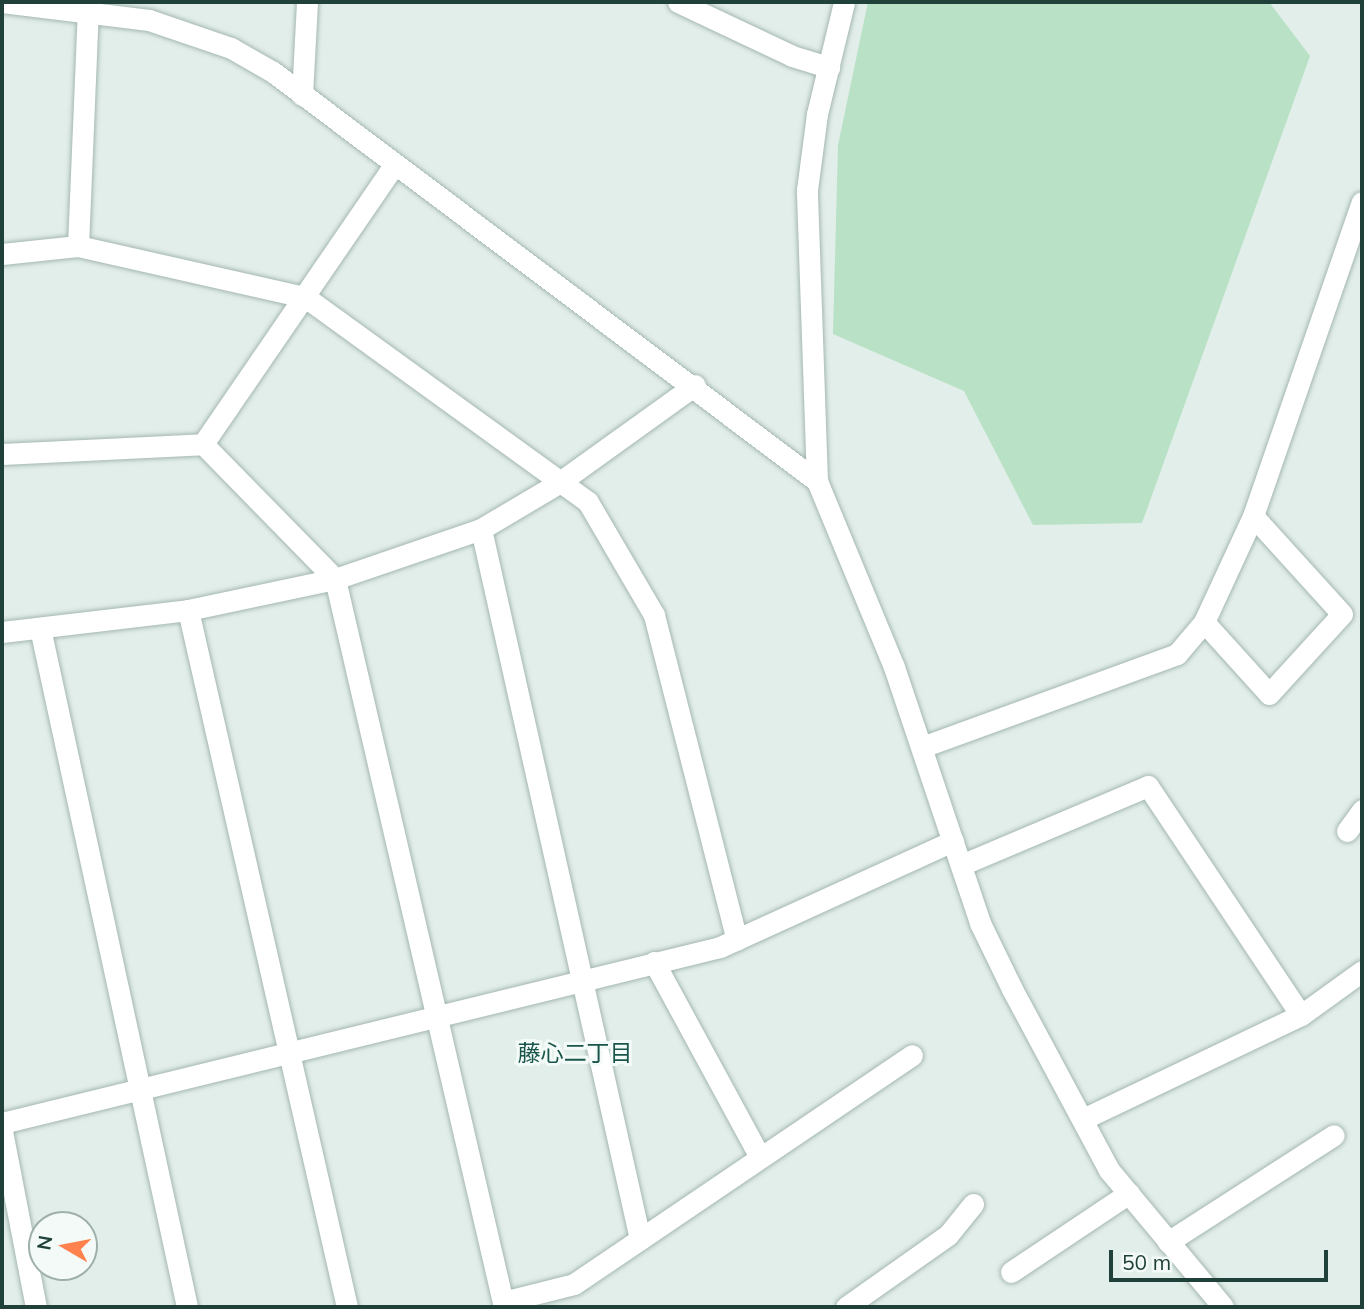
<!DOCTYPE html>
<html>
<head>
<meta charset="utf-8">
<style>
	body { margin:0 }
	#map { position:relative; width:1364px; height:1309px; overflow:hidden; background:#e2eee9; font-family:Mulish,"Noto Sans JP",sans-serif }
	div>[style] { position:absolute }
	.green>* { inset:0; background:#b8e1c5 }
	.roads { filter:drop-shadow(0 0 2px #a4b7b1) drop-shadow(0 0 2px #a4b7b1) }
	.street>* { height:21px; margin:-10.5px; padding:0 10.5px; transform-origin:10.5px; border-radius:10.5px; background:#fff }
	.secondary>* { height:21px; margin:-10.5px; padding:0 10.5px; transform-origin:10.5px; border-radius:10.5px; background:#fff }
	span { translate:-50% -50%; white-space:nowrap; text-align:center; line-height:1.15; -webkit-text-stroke:6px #f3faf7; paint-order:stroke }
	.neighbourhood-label { font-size:23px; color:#19554a }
	.frame { position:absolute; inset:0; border:4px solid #204139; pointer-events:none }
	.north { position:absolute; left:28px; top:1211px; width:70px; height:70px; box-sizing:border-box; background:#f3faf7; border:2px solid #9fb0ab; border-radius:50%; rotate:280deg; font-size:19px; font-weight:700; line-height:28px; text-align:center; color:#204139 }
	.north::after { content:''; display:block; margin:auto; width:24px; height:32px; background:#ff824e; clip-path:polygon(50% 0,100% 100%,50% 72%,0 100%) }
	.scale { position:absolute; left:1109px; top:1250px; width:219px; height:32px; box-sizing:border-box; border:4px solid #204139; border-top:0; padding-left:9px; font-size:21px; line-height:24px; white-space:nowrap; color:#204139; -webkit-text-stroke:5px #f3faf7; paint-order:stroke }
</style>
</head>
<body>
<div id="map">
	<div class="green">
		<div style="clip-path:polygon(868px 2px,1269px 2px,1310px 56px,1142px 523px,1033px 525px,964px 391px,833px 334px,838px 145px)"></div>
	</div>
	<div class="roads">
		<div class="street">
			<div style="left:678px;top:2px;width:126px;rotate:25.3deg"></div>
			<div style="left:792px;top:56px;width:39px;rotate:17deg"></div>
			<div style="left:302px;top:95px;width:93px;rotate:-86.9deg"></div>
			<div style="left:78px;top:246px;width:235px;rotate:-87.6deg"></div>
			<div style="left:2px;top:254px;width:76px;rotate:-6deg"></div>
			<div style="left:78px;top:246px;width:233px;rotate:12.7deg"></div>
			<div style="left:305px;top:297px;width:349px;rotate:35.9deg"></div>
			<div style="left:588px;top:502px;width:131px;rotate:59.7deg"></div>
			<div style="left:654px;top:615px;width:335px;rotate:75.7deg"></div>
			<div style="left:203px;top:444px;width:336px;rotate:-55.6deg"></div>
			<div style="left:2px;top:454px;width:201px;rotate:-2.8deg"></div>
			<div style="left:203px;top:444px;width:189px;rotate:45.6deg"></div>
			<div style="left:335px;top:579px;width:747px;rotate:76.93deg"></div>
			<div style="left:817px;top:481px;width:291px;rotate:-92deg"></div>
			<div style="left:807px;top:190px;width:77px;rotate:-82.5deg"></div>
			<div style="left:817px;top:114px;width:115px;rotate:-76.4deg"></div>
			<div style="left:481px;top:529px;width:728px;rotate:77.38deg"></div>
			<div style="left:188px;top:610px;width:715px;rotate:77.15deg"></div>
			<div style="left:1204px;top:622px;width:97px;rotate:47.9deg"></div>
			<div style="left:1269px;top:694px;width:108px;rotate:-47.6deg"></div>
			<div style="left:1342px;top:614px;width:132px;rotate:-132.2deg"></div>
			<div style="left:40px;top:628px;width:695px;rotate:77.78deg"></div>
			<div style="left:2px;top:632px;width:187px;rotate:-6.7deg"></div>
			<div style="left:188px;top:610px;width:150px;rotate:-11.9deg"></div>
			<div style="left:335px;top:579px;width:154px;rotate:-18.9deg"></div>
			<div style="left:481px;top:529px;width:92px;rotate:-30.7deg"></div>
			<div style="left:560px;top:482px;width:166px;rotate:-35.7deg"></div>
			<div style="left:922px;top:747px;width:271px;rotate:-20deg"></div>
			<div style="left:1177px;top:654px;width:42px;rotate:-49.8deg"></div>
			<div style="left:1204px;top:622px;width:117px;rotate:-65.2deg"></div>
			<div style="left:1253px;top:516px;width:332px;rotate:-70.9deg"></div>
			<div style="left:1347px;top:831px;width:26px;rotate:-54deg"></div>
			<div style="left:961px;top:865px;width:203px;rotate:-22.9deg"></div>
			<div style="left:1148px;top:786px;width:275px;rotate:56.3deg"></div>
			<div style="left:654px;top:962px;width:222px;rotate:61.5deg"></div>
			<div style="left:1083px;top:1119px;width:242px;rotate:-25.5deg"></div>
			<div style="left:1301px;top:1015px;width:75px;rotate:-35.8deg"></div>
			<div style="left:2px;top:1123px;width:739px;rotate:-13.77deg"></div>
			<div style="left:720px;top:947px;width:256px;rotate:-24.5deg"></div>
			<div style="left:2px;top:1131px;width:179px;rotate:79.1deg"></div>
			<div style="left:1168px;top:1242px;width:197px;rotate:-32.8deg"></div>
			<div style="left:1011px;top:1272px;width:142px;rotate:-33.8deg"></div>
			<div style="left:503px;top:1302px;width:73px;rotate:-14.2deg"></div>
			<div style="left:574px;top:1284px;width:408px;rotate:-34.1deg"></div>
			<div style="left:846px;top:1307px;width:125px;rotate:-35.2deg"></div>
			<div style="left:948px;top:1235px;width:40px;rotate:-51deg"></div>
		</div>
		<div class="secondary">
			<div style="left:2px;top:2px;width:148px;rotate:7deg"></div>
			<div style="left:149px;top:20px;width:87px;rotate:18.9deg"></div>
			<div style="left:231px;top:48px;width:48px;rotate:29.7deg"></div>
			<div style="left:273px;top:72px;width:681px;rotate:36.94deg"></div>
			<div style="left:817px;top:481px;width:201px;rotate:67.5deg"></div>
			<div style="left:894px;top:667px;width:270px;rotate:71.4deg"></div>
			<div style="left:980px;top:923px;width:73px;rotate:64.1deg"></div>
			<div style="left:1012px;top:989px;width:205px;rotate:61.8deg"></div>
			<div style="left:1109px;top:1170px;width:178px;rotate:50.2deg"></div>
		</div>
	</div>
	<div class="neighbourhood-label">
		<span style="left:575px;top:1053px">藤心二丁目</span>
	</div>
	<div class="frame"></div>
	<div class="north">N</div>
	<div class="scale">50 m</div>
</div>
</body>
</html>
